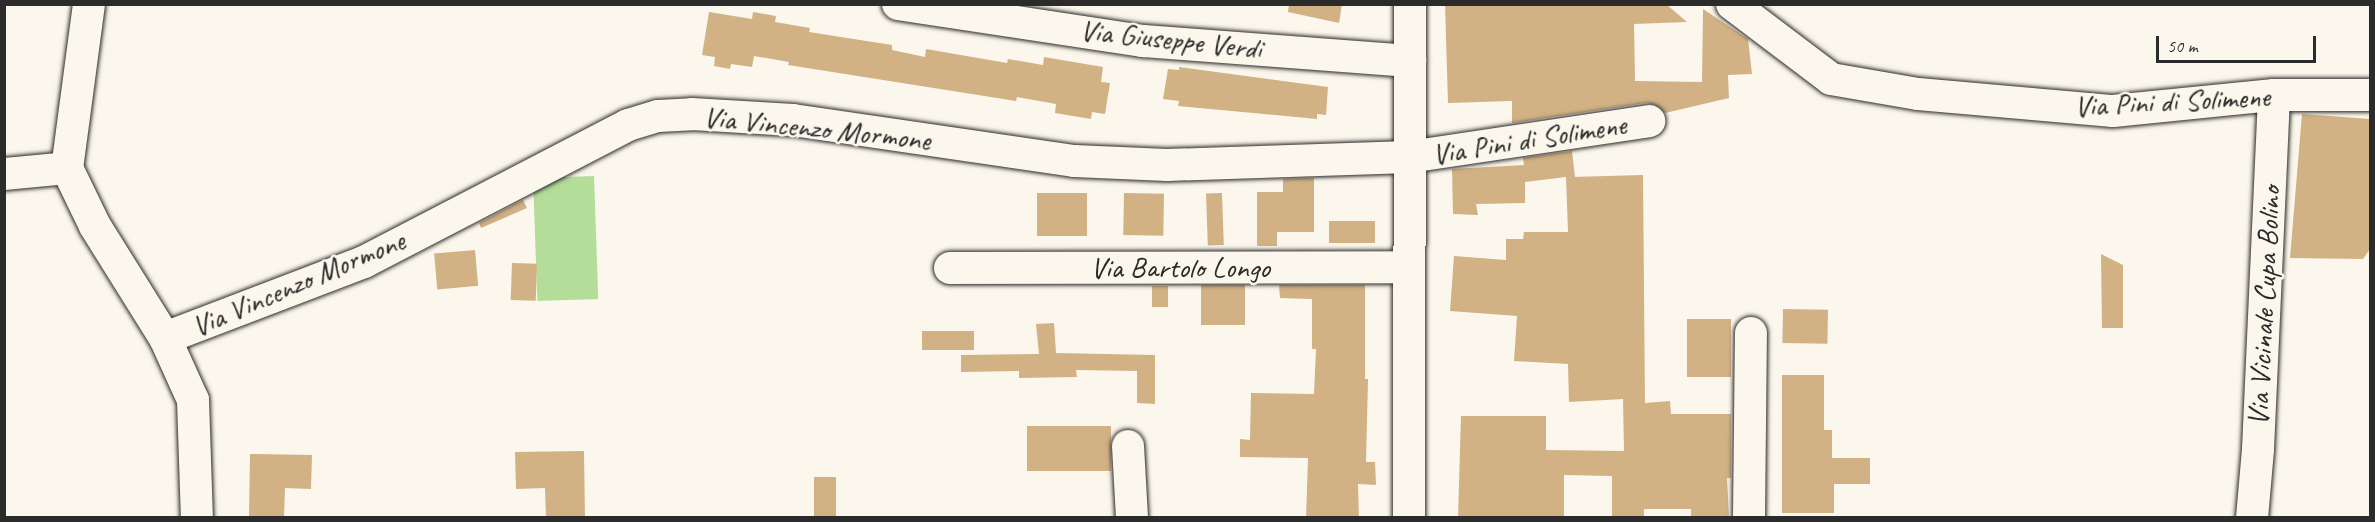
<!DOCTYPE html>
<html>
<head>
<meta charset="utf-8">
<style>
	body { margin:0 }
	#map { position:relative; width:2375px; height:522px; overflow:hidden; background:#fbf7ec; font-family:Caveat,sans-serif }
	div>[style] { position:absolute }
	.green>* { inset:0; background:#b4dd9a; transform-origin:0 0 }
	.building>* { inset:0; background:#d2b185; transform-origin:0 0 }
	.roads { filter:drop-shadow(0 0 2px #2b2b2b) drop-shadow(0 0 2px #2b2b2b) }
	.minor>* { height:32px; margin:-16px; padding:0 16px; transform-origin:16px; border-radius:16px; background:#fbf7ec }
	span { translate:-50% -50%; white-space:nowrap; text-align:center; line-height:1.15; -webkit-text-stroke:5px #fbf7ec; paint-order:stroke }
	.street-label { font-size:30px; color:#2b2b2b }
	.frame { position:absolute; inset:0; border:6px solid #2b2b2b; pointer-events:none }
	.scale { position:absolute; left:2156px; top:36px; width:160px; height:27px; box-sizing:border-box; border:3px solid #2b2b2b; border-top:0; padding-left:8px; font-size:18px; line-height:21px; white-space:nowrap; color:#2b2b2b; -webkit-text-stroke:4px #fbf7ec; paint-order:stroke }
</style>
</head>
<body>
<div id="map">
	<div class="green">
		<div style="left:594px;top:176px;width:123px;height:61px;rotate:88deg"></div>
	</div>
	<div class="building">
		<div style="clip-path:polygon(1289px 4px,1342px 4px,1339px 23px,1288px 12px)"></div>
		<div style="clip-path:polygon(1445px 4px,1666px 4px,1687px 22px,1634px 24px,1635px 81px,1702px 82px,1703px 9px,1748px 39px,1752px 74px,1728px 75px,1729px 98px,1665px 113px,1656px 105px,1646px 103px,1512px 123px,1512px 101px,1448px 103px)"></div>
		<div style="clip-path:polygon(709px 12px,752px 19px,753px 12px,776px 16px,775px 22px,810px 28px,809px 32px,892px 45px,892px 50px,925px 57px,926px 49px,1007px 63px,1008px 59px,1043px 65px,1044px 57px,1103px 67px,1101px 82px,1110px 83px,1105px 114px,1092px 112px,1091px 119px,1055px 113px,1056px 104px,1017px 97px,1016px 101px,788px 65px,789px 62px,754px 56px,752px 67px,731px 64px,730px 69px,714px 66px,715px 57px,702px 55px)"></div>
		<div style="clip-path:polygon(1179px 67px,1328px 87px,1326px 115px,1317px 114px,1317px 119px,1178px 106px,1179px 101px,1163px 99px,1168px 69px,1179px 70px)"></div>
		<div style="clip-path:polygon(2302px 114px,2370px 119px,2370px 249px,2363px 259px,2290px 258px)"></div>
		<div style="clip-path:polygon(1572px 151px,1575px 177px,1571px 177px,1643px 175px,1645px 403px,1670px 401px,1671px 414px,1731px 414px,1731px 478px,1727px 478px,1729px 518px,1691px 518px,1691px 509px,1644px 509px,1644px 518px,1612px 518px,1612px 476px,1564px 475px,1564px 518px,1458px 518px,1461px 416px,1546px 416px,1546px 450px,1624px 451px,1623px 399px,1569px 402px,1568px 364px,1514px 361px,1517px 316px,1450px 311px,1454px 256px,1506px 260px,1506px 239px,1523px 239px,1524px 232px,1568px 232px,1566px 177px,1525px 182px,1525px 203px,1476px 204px,1478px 215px,1453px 214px,1452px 169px,1524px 165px,1523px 158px)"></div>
		<div style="clip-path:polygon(1314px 178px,1314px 232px,1277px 232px,1277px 246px,1257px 246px,1257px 192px,1283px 192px,1283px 179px)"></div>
		<div style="left:1037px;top:193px;width:50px;height:43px"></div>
		<div style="left:1124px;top:193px;width:40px;height:42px;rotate:1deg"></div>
		<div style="left:1222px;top:193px;width:52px;height:16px;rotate:88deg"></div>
		<div style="clip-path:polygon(523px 200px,527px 208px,481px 228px,479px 223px)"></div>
		<div style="left:1329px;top:221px;width:46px;height:22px"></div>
		<div style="left:475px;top:250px;width:36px;height:41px;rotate:85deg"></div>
		<div style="clip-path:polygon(2101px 254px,2123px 265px,2123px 328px,2102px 328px)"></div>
		<div style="left:512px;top:263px;width:25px;height:37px;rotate:2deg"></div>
		<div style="left:1201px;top:285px;width:44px;height:40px"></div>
		<div style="clip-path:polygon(1279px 285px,1365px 285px,1365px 379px,1368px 379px,1366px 462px,1375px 462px,1376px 485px,1358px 484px,1359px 518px,1306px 518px,1308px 458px,1240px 457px,1240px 439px,1250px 440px,1251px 393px,1314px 394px,1316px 349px,1312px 349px,1312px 299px,1280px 298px)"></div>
		<div style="left:1152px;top:286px;width:16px;height:21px"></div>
		<div style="left:1783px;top:309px;width:45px;height:34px;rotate:1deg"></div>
		<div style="left:1687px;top:319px;width:44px;height:58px"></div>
		<div style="clip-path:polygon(1054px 323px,1056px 353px,1155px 355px,1155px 404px,1137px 403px,1137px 371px,1076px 370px,1077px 377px,1019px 378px,1019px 371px,961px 372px,961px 355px,1039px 354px,1036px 324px)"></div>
		<div style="left:922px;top:331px;width:52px;height:19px"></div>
		<div style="clip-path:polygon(1782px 375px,1824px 375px,1824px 430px,1832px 430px,1832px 458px,1870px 458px,1870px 484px,1834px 484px,1834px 513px,1782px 513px)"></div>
		<div style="left:1027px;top:426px;width:84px;height:45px"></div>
		<div style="clip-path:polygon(584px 451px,585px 518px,546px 518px,545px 488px,516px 489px,515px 452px)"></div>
		<div style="clip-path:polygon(250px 454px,312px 455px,311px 489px,285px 488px,284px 518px,249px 518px)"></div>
		<div style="left:814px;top:477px;width:22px;height:41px"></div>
	</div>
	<div class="roads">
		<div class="minor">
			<div style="left:89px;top:4px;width:165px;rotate:97.6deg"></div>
			<div style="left:67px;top:168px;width:64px;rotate:64.2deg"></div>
			<div style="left:95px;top:226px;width:132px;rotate:58deg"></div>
			<div style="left:165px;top:338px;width:68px;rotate:65.7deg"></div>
			<div style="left:193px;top:400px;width:118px;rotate:88.1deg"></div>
			<div style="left:898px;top:4px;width:248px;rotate:8.6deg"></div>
			<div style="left:1143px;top:41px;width:268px;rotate:4.3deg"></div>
			<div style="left:1732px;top:4px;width:124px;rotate:37.1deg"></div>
			<div style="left:1831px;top:79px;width:88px;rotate:9.8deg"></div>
			<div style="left:1918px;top:94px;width:196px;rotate:5deg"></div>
			<div style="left:2113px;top:111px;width:162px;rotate:-5.7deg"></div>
			<div style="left:2274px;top:95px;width:96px"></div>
			<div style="left:4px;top:174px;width:63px;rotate:-5.4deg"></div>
			<div style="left:950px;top:268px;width:459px;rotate:-0.1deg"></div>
			<div style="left:165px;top:338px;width:213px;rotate:-20.9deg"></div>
			<div style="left:364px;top:262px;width:297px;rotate:-27.4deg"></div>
			<div style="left:628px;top:125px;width:31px;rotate:-17deg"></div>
			<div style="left:658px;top:116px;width:34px;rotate:-3deg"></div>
			<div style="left:692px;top:114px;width:101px;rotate:3.4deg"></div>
			<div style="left:793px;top:120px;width:284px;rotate:8.3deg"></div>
			<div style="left:1074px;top:161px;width:93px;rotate:2.5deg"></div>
			<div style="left:1167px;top:165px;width:242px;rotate:-1.9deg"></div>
			<div style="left:1409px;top:157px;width:243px;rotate:-8.5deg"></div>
			<div style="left:1128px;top:446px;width:72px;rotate:86.8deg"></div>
			<div style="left:1409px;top:518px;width:514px;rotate:-89.89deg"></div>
			<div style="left:1749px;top:518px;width:185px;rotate:-89.4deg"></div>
			<div style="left:2252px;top:518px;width:69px;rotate:-85deg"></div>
			<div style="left:2258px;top:449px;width:354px;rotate:-87.4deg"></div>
		</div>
	</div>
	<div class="street-label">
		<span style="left:1171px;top:39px;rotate:6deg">Via Giuseppe Verdi</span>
		<span style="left:2172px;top:101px;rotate:-3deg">Via Pini di Solimene</span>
		<span style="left:817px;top:128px;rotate:6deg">Via Vincenzo Mormone</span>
		<span style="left:1529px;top:139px;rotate:-9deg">Via Pini di Solimene</span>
		<span style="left:1180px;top:267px">Via Bartolo Longo</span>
		<span style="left:298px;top:283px;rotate:-23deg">Via Vincenzo Mormone</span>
		<span style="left:2264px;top:306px;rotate:-87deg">Via Vicinale Cupa Bolino</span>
	</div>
	<div class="frame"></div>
	<div class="scale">50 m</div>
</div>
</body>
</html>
